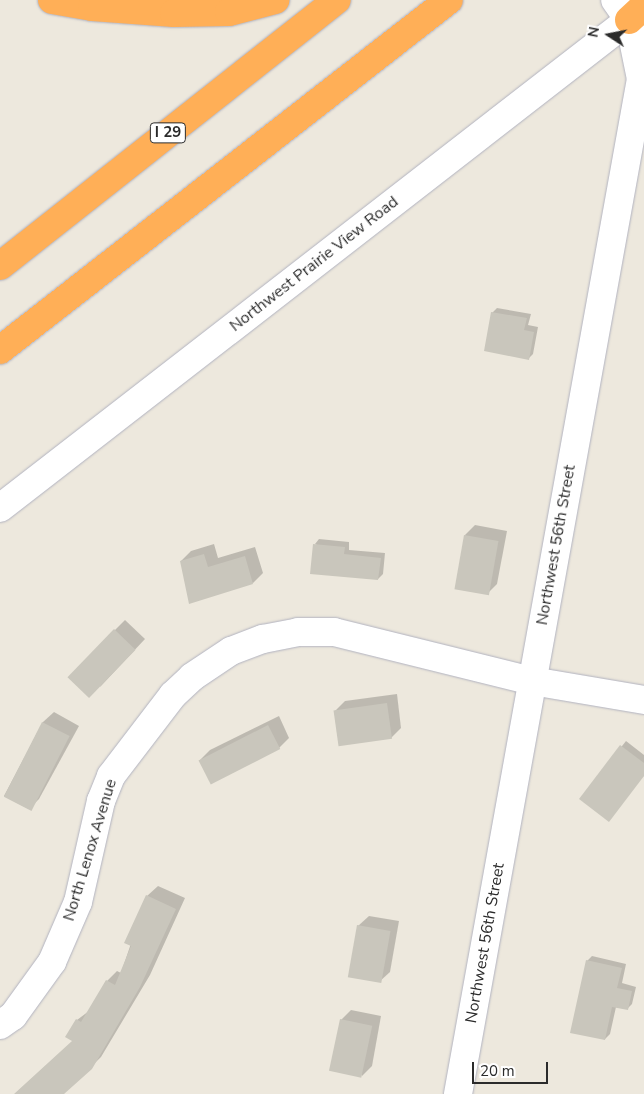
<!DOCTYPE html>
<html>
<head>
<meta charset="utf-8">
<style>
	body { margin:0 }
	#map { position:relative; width:644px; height:1094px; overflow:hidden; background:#ede8dd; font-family:"Nunito Sans",sans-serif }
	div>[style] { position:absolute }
	.shadow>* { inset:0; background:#0003 }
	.building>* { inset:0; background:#c9c6bc; transform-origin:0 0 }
	.roads { filter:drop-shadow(0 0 1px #b1b2bf) drop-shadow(0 0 1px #b1b2bf) }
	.minor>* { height:28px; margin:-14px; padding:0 14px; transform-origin:14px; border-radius:14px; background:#fff }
	.tertiary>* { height:28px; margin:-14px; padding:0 14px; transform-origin:14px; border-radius:14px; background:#fff }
	.motorway>* { height:28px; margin:-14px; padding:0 14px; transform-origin:14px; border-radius:14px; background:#ffaf57 }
	span { translate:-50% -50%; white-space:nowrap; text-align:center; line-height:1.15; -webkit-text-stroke:4px #fff; paint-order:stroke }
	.shield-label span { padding:1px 4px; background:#fff; border:1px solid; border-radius:4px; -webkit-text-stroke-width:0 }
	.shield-label { font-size:15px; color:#2b2b2b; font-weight:700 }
	.street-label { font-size:16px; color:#2b2b2b }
	.north { position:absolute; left:584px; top:10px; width:50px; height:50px; -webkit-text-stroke:4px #fff; paint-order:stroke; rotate:281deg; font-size:14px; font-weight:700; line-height:20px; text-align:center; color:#2b2b2b }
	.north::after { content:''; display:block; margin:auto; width:18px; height:22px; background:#2b2b2b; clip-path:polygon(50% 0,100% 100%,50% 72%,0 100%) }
	.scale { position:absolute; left:472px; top:1062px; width:76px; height:22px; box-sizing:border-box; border:2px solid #2b2b2b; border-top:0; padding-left:6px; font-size:15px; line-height:18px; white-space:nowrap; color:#2b2b2b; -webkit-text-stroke:4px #fff; paint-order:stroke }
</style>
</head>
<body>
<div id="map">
	<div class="shadow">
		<div style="clip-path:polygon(497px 308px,531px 314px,528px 325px,538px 327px,533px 354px,528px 359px,492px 313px)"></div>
		<div style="clip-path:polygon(475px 525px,507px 531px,497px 584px,487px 594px,465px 535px)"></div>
		<div style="clip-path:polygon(319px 539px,349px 542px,349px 550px,385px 553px,383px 574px,378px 579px,315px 544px)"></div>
		<div style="clip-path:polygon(214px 544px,218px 558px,255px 547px,263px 573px,253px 583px,181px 561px,191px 551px)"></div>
		<div style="clip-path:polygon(125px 620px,145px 639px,100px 687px,115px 630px)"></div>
		<div style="clip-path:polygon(397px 694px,401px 728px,391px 738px,335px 711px,345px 701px)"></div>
		<div style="clip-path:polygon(54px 712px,79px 726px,39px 799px,29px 809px,4px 796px,43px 722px)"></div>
		<div style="clip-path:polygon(279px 716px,289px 738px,279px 748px,200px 760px,210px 750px)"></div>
		<div style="clip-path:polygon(626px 741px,644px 755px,644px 776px,580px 799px)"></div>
		<div style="clip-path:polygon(158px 886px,185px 898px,150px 975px,101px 1057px,63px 1094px,15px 1094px,73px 1041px,77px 1020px,89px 1011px,107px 981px,117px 971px,121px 973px,147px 896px)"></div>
		<div style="clip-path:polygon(369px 916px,399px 921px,390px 972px,379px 982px,358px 926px)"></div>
		<div style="clip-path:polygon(592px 956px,626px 964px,622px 983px,636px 987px,632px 1004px,627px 1009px,616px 1007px,610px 1034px,605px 1039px,587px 961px)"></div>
		<div style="clip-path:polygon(351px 1010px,381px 1016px,372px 1066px,362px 1076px,341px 1020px)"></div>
	</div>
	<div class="building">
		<div style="clip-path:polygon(491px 312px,527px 318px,524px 330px,534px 332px,529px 360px,484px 351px)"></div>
		<div style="left:464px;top:535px;width:35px;height:55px;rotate:10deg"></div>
		<div style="clip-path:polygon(313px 544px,345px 547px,344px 554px,381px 558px,378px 580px,310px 574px)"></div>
		<div style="clip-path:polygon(204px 554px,208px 567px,245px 556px,253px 584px,189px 604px,180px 561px)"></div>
		<div style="left:114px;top:629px;width:30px;height:67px;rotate:44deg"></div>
		<div style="left:387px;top:703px;width:36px;height:54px;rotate:82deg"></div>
		<div style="left:42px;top:722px;width:31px;height:84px;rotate:27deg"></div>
		<div style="left:268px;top:725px;width:27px;height:78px;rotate:63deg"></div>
		<div style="clip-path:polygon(620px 745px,644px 763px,644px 776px,609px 822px,579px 799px)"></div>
		<div style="clip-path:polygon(146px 895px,176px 909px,140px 987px,92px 1069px,64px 1094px,14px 1094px,72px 1041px,65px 1037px,76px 1019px,81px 1022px,106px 980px,115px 985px,131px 946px,124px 943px)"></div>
		<div style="left:357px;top:925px;width:34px;height:53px;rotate:10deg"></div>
		<div style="clip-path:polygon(586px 960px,622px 968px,617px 988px,632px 991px,628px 1010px,612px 1007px,605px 1040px,570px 1033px)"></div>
		<div style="left:340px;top:1019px;width:33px;height:53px;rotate:12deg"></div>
	</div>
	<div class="roads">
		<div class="minor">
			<div style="left:0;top:1025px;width:16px;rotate:-35deg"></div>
			<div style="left:13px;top:1016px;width:67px;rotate:-54.2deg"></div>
			<div style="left:52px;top:962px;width:65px;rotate:-66.6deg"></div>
			<div style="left:78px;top:902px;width:104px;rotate:-77.2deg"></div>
			<div style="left:101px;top:801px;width:27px;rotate:-68deg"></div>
			<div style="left:111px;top:776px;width:102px;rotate:-52.6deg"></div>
			<div style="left:173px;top:695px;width:26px;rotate:-43deg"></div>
			<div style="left:192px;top:677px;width:47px;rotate:-33.7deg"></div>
			<div style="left:231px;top:651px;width:34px;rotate:-21deg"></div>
			<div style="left:263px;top:639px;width:36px;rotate:-11deg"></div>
			<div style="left:298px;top:632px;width:36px"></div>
			<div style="left:334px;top:632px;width:204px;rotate:13.9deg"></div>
			<div style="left:532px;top:681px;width:114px;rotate:9.6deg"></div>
		</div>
		<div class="tertiary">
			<div style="left:0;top:508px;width:796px;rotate:-37.81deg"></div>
			<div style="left:458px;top:1094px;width:1031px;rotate:-79.78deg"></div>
			<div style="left:641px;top:79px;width:60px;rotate:-101.5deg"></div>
			<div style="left:629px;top:20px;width:24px;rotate:-125deg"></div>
		</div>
		<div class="motorway">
			<div style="left:52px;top:0;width:41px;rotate:9.9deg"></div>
			<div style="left:92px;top:7px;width:82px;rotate:4.2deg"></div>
			<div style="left:174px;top:13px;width:55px;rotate:-1deg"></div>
			<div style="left:229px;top:12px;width:48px;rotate:-14.6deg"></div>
			<div style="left:629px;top:20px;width:21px;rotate:-43deg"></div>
			<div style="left:0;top:266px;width:429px;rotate:-38.3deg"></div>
			<div style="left:0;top:350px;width:569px;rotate:-37.94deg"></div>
		</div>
	</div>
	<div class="shield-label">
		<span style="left:168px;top:133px">I 29</span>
	</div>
	<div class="street-label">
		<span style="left:314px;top:264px;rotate:-38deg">Northwest Prairie View Road</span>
		<span style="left:556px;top:545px;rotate:-80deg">Northwest 56th Street</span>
		<span style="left:90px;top:850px;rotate:-73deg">North Lenox Avenue</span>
		<span style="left:485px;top:943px;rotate:-80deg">Northwest 56th Street</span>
	</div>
	<div class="north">N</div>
	<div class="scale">20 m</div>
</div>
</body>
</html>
